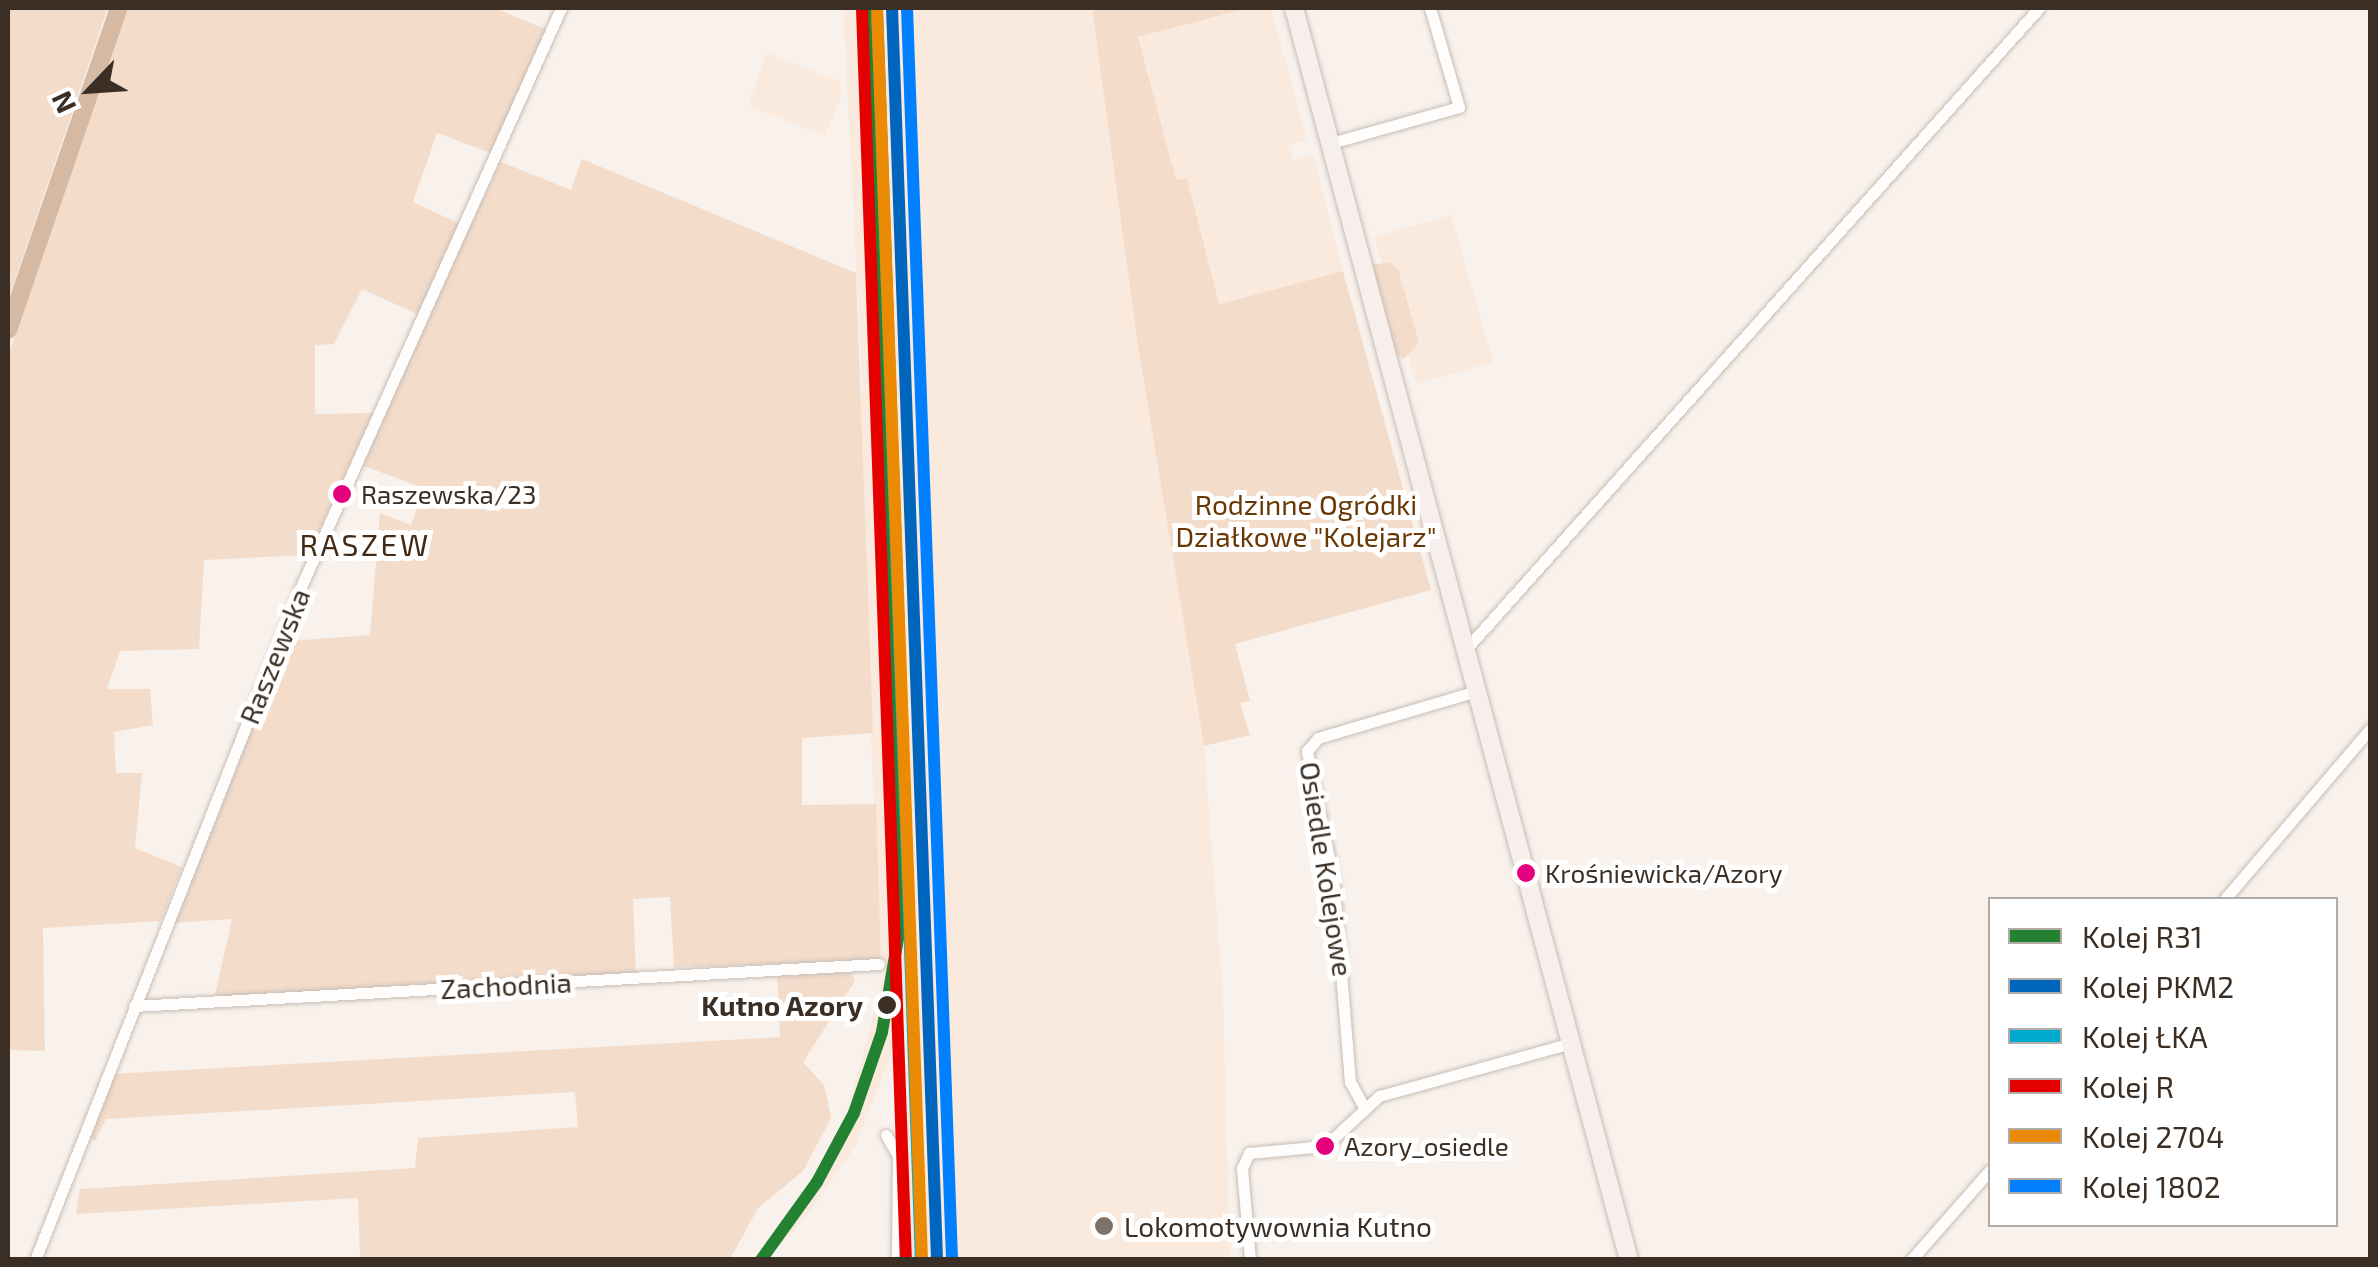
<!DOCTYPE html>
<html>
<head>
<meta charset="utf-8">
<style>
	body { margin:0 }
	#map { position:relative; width:2378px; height:1267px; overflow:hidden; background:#f9f2ec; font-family:"Exo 2",sans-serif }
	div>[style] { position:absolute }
	.built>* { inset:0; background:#fae9dd; transform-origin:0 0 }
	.green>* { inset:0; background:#f3dcca }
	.river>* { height:18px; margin:-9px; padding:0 9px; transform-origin:9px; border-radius:9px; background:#d6b9a3 }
	.roads { filter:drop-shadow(0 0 2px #c6bdb6) drop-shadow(0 0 2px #c6bdb6) }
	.street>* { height:11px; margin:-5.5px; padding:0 5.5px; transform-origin:5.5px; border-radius:5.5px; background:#fefdfc }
	.primary>* { height:18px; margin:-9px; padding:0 9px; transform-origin:9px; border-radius:9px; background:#f6efeb }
	.rail-1>* { height:12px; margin:-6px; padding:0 6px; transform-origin:6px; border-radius:6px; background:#238132 }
	.rail-2>* { height:12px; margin:-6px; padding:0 6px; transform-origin:6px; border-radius:6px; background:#0065bd }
	.rail-3>* { height:12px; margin:-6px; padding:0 6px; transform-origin:6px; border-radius:6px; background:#00a9ce }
	.rail-4>* { height:12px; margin:-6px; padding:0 6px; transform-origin:6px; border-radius:6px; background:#e50000 }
	.rail-5>* { height:12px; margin:-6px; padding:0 6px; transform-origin:6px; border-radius:6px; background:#eb8b04 }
	.rail-6>* { height:12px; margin:-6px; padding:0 6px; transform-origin:6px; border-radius:6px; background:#0080ff }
	.dots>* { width:28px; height:28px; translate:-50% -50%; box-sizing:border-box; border:5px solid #fff; border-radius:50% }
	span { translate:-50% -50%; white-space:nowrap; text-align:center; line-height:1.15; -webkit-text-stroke:10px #fff; paint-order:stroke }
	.bus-label { font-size:26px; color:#3b2f25 }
	.left { translate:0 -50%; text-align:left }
	.park-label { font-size:28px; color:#693704 }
	.street-label { font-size:28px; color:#3b2f25 }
	.stop-label { font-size:28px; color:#3b2f25; font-weight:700 }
	.right { translate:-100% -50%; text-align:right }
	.poi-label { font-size:28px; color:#3b2f25 }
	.neighbourhood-label { font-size:30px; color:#422a16; letter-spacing:2.5px }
	.frame { position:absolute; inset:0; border:10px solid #3b2f25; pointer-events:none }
	.legend { position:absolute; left:1988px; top:897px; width:350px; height:330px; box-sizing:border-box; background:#fff; border:2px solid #b1aca8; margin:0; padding:12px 18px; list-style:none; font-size:30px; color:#3b2f25 }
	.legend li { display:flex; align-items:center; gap:20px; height:50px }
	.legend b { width:50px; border:2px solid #b1aca8 }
	.north { position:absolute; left:40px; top:40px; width:100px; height:100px; -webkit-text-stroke:8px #fff; paint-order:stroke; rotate:245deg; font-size:28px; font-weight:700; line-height:40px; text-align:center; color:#3b2f25 }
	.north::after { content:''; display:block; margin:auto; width:35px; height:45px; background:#3b2f25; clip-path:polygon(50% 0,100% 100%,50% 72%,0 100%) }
</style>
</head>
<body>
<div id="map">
	<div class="built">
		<div style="clip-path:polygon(843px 8px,1092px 8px,1137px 340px,1204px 746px,1223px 996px,1230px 1259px,907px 1259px,906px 1015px,855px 1147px,805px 1218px,767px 1259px,753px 1260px,804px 1193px,848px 1111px,887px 963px,881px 961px,864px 580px,861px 360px)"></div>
		<div style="clip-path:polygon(1248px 8px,1271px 8px,1307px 140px,1288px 146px,1293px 161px,1313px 155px,1343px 271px,1219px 304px,1187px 178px,1176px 180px,1138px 37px)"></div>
		<div style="clip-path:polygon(767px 53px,840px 82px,841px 96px,825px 136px,748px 105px)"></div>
		<div style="left:1451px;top:215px;width:153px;height:80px;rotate:74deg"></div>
	</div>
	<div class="green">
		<div style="clip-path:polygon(8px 8px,108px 8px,8px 300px)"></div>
		<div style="clip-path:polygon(129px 8px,495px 8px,547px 30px,494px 154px,437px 133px,413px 202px,460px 224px,417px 314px,362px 289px,334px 344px,315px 345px,315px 414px,373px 413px,308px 555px,204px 560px,199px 649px,120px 651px,107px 689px,150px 689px,153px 725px,114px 732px,116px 773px,142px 773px,135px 848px,182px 867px,161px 921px,43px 928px,45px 1051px,8px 1050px,8px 355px)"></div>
		<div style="clip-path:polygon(1092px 8px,1248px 8px,1138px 37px,1176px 180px,1187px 178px,1219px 304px,1343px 271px,1431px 590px,1235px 644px,1250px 701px,1240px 703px,1250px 735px,1204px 746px,1137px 340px)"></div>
		<div style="clip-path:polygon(582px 159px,856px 273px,873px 733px,802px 738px,802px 805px,876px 804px,881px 961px,674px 967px,670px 897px,633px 899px,636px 975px,214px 999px,232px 919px,173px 923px,195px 856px,289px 641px,370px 635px,380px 513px,411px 525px,424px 488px,361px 465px,382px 411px,501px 162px,571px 190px)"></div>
		<div style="clip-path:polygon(1389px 262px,1398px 269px,1419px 343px,1404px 359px,1395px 353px,1372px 265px)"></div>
		<div style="clip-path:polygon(835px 969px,851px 972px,855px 981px,803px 1062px,824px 1085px,831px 1118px,803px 1171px,758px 1208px,730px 1259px,360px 1259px,358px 1198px,76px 1214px,80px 1189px,415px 1168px,418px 1138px,578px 1127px,575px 1092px,106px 1119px,95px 1141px,86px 1138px,111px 1074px,780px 1037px,777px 973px)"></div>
	</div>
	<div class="river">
		<div style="left:8px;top:330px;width:341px;rotate:-71deg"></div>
	</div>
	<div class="roads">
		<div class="street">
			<div style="left:1331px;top:143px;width:133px;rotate:-15.7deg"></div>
			<div style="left:1459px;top:107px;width:103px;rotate:-106.3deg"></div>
			<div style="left:1466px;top:649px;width:860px;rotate:-48.21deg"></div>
			<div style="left:2224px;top:900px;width:225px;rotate:-49.5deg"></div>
			<div style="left:134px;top:1006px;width:746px;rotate:-3.23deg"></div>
			<div style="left:1364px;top:1107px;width:29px;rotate:-119deg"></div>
			<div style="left:1350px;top:1082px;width:206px;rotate:-94.7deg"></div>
			<div style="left:1333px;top:877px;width:129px;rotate:-101.7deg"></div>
			<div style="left:1307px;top:751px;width:17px;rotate:-50deg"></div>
			<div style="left:1318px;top:738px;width:166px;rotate:-16.5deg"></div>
			<div style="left:886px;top:1135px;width:24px;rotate:60deg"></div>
			<div style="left:898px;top:1156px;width:104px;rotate:90.6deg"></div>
			<div style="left:35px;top:1260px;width:721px;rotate:-68.45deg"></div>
			<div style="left:300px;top:589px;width:637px;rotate:-65.81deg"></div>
			<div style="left:1250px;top:1260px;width:92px;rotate:-95deg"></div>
			<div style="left:1242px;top:1168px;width:17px;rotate:-65deg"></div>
			<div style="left:1249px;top:1153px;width:76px;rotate:-5.3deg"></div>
			<div style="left:1325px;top:1146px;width:74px;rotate:-42.8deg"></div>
			<div style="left:1379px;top:1096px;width:200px;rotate:-15.4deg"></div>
			<div style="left:1911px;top:1260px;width:120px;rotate:-48.7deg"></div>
		</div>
		<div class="primary">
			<div style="left:1294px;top:8px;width:1296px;rotate:75.02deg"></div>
		</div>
	</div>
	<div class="rail-1">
		<div style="left:761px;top:1260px;width:96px;rotate:-54.3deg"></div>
		<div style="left:817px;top:1182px;width:78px;rotate:-61.8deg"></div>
		<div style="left:854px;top:1113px;width:86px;rotate:-70.9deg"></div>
		<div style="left:882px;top:1032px;width:100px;rotate:-80.3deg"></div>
		<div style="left:899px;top:933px;width:925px;rotate:-91.8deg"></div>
	</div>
	<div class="rail-2">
		<div style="left:892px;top:8px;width:1253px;rotate:87.94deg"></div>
	</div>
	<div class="rail-3">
		<div style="left:877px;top:8px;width:1253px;rotate:87.99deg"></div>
	</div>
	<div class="rail-4">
		<div style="left:862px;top:9px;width:1252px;rotate:87.99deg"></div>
	</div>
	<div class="rail-5">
		<div style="left:877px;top:9px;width:1252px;rotate:87.94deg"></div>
	</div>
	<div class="rail-6">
		<div style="left:907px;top:8px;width:1252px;rotate:87.94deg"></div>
	</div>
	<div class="dots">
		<div style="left:342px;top:494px;background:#e5007d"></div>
		<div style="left:1526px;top:873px;background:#e5007d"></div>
		<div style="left:887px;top:1005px;background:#3b2f25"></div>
		<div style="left:1325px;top:1146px;background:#e5007d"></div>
		<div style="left:1104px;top:1226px;background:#7e736b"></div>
	</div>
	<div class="bus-label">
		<span class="left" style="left:361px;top:494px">Raszewska/23</span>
		<span class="left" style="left:1545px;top:873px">Krośniewicka/Azory</span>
		<span class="left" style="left:1344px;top:1146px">Azory_osiedle</span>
	</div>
	<div class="park-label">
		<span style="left:1306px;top:520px">Rodzinne Ogródki<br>Działkowe "Kolejarz"</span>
	</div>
	<div class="street-label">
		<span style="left:274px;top:656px;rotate:-68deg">Raszewska</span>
		<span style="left:1327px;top:869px;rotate:81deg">Osiedle Kolejowe</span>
		<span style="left:506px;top:985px;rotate:-3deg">Zachodnia</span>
	</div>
	<div class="stop-label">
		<span class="right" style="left:863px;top:1005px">Kutno Azory</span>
	</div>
	<div class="poi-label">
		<span class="left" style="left:1124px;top:1226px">Lokomotywownia Kutno</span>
	</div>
	<div class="neighbourhood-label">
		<span style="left:365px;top:544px">RASZEW</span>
	</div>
	<div class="frame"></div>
	<ul class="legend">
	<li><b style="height:12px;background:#238132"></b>Kolej R31</li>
	<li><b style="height:12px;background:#0065bd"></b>Kolej PKM2</li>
	<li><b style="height:12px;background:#00a9ce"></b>Kolej ŁKA</li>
	<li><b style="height:12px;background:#e50000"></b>Kolej R</li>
	<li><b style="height:12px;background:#eb8b04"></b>Kolej 2704</li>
	<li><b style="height:12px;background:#0080ff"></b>Kolej 1802</li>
	</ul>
	<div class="north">N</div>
</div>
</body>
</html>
